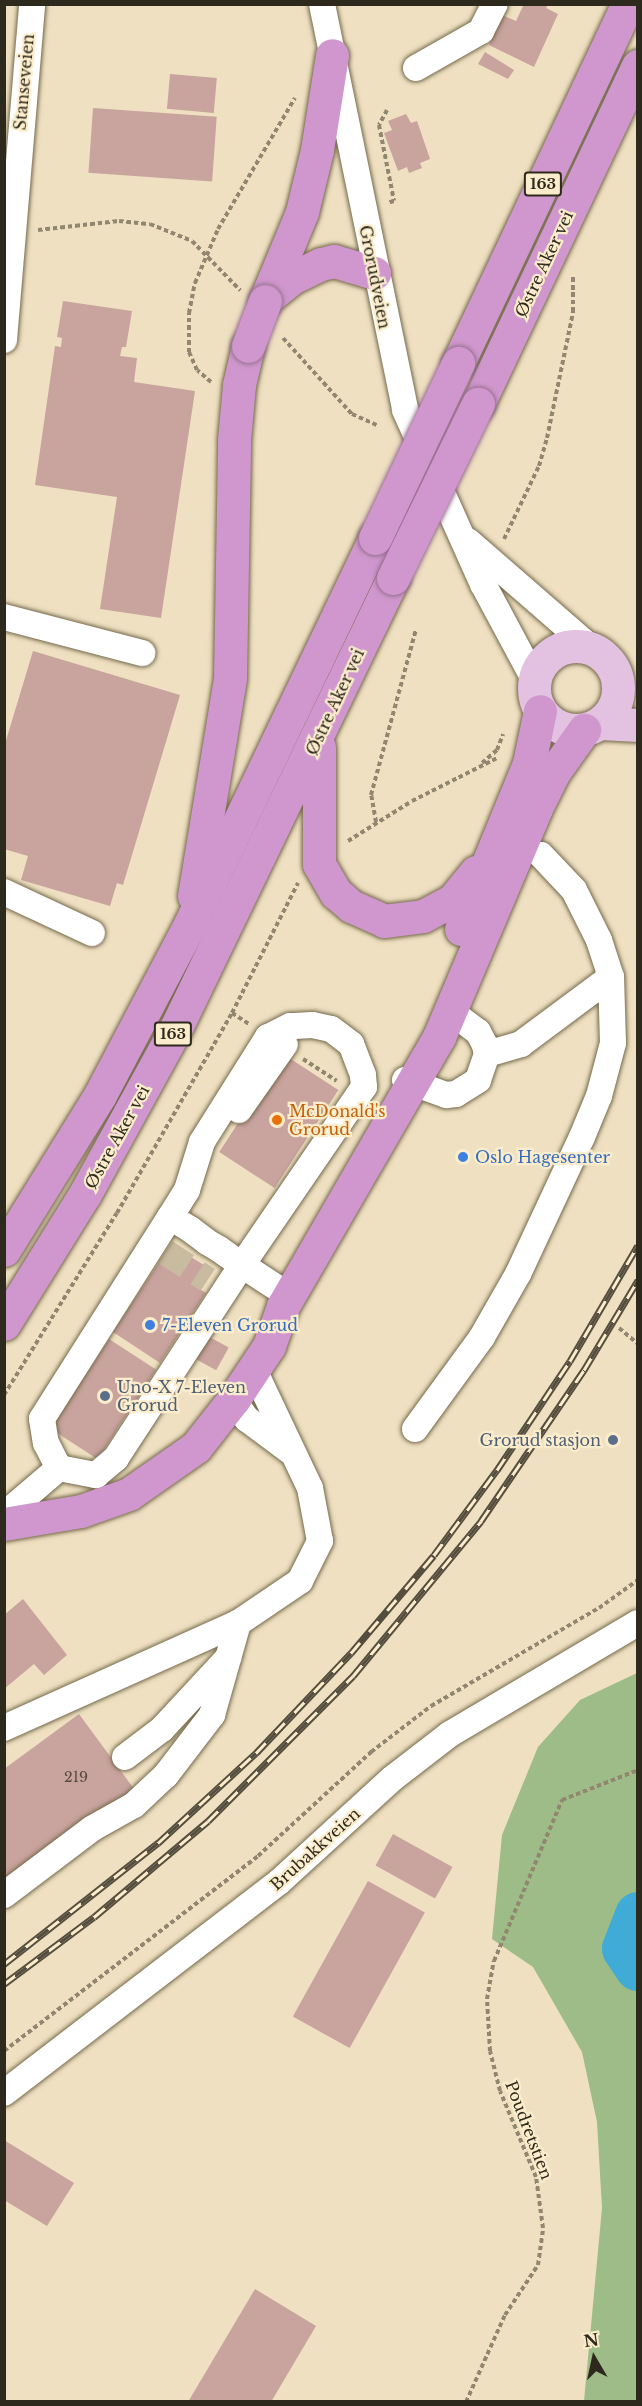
<!DOCTYPE html>
<html>
<head>
<meta charset="utf-8">
<style>
	body { margin:0 }
	#map { position:relative; width:642px; height:2406px; overflow:hidden; background:#eee0c0; font-family:"Libre Baskerville",serif }
	div>[style] { position:absolute }
	.green>* { inset:0; background:#9dbc88 }
	.river>* { height:46px; margin:-23px; padding:0 23px; transform-origin:23px; border-radius:23px; background:#41abd8 }
	.building>* { inset:0; background:#c9a39e; transform-origin:0 0 }
	.minor-tunnel>* { height:26px; margin-top:-13px; transform-origin:0; background:repeating-linear-gradient(90deg,#c8bb9f 0 26px,transparent 0 39px) }
	.path>* { height:4px; margin-top:-2px; transform-origin:0; background:repeating-linear-gradient(90deg,#918771 0 4.5px,transparent 0 7.5px) }
	.roads { filter:drop-shadow(0 0 2px #75694c) drop-shadow(0 0 2px #75694c) }
	.minor>* { height:26px; margin:-13px; padding:0 13px; transform-origin:13px; border-radius:13px; background:#fff }
	.major>* { height:33px; margin:-16.5px; padding:0 16.5px; transform-origin:16.5px; border-radius:16.5px; background:#e2c1e1 }
	.major>.ring { margin:-16.5px; padding:0; box-sizing:content-box; background:none; border:33px solid #e2c1e1; border-radius:50% }
	.highway>* { height:33px; margin:-16.5px; padding:0 16.5px; transform-origin:16.5px; border-radius:16.5px; background:#cf97cd }
	.rail>* { height:7px; margin-top:-3.5px; transform-origin:0; background:repeating-linear-gradient(90deg,#fbedcc 0 14px,#554e3e 0 28px); box-sizing:border-box; border-block:2px solid #554e3e }
	.bridges { filter:drop-shadow(0 0 2px #97708f) drop-shadow(0 0 2px #97708f) }
	.highway-bridge>* { height:33px; margin:-16.5px; padding:0 16.5px; transform-origin:16.5px; border-radius:16.5px; background:#cf97cd }
	.dots>* { width:16px; height:16px; translate:-50% -50%; box-sizing:border-box; border:3px solid #fbedcc; border-radius:50% }
	span { translate:-50% -50%; white-space:nowrap; text-align:center; line-height:1.15; -webkit-text-stroke:4.5px #fbedcc; paint-order:stroke }
	.number-label { font-size:14px; color:#55483d }
	.number-label span { -webkit-text-stroke-width:0 }
	.shield-label span { padding:2px 4px; background:#fbedcc; border:2px solid; border-radius:4px; -webkit-text-stroke-width:0 }
	.shield-label { font-size:15px; color:#2e291d; font-weight:700 }
	.street-label { font-size:16px; color:#2e291d }
	.food-label { font-size:16px; color:#c56008 }
	.left { translate:0 -50%; text-align:left }
	.shop-label { font-size:16px; color:#366cbe }
	.service-label { font-size:16px; color:#4e5e75 }
	.right { translate:-100% -50%; text-align:right }
	.frame { position:absolute; inset:0; border:6px solid #2e291d; pointer-events:none }
	.north { position:absolute; left:564px; top:2328px; width:60px; height:60px; -webkit-text-stroke:4px #fbedcc; paint-order:stroke; rotate:351deg; font-size:16px; font-weight:700; line-height:24px; text-align:center; color:#2e291d }
	.north::after { content:''; display:block; margin:auto; width:21px; height:27px; background:#2e291d; clip-path:polygon(50% 0,100% 100%,50% 72%,0 100%) }
</style>
</head>
<body>
<div id="map">
	<div class="green">
		<div style="clip-path:polygon(637px 1673px,637px 2401px,584px 2401px,602px 2208px,597px 2122px,582px 2052px,533px 1967px,492px 1939px,502px 1835px,538px 1747px,580px 1700px)"></div>
	</div>
	<div class="river">
		<div style="left:638px;top:1915px;width:36px;rotate:111deg"></div>
		<div style="left:625px;top:1949px;width:23px;rotate:56deg"></div>
	</div>
	<div class="building">
		<div style="clip-path:polygon(524px 4px,548px 4px,546px 8px,558px 14px,534px 67px,489px 45px,502px 15px,516px 21px)"></div>
		<div style="clip-path:polygon(485px 52px,514px 70px,508px 79px,478px 64px)"></div>
		<div style="left:170px;top:74px;width:47px;height:35px;rotate:5deg"></div>
		<div style="left:93px;top:108px;width:124px;height:65px;rotate:4deg"></div>
		<div style="clip-path:polygon(406px 114px,411px 123px,417px 121px,430px 159px,420px 163px,422px 168px,409px 173px,407px 167px,398px 171px,384px 133px,392px 130px,388px 121px)"></div>
		<div style="clip-path:polygon(63px 301px,132px 311px,126px 347px,122px 347px,120px 356px,137px 358px,134px 382px,195px 391px,161px 618px,100px 609px,117px 497px,35px 485px,55px 346px,61px 347px,62px 338px,57px 337px)"></div>
		<div style="clip-path:polygon(33px 651px,180px 695px,123px 885px,117px 883px,110px 906px,21px 880px,28px 856px,4px 849px,4px 747px)"></div>
		<div style="left:283px;top:1054px;width:66px;height:117px;rotate:33deg"></div>
		<div style="clip-path:polygon(171px 1244px,213px 1271px,202px 1288px,198px 1288px,206px 1293px,160px 1363px,113px 1332px)"></div>
		<div style="left:206px;top:1335px;width:26px;height:26px;rotate:29deg"></div>
		<div style="left:109px;top:1339px;width:56px;height:107px;rotate:33deg"></div>
		<div style="clip-path:polygon(23px 1599px,67px 1655px,44px 1675px,34px 1664px,4px 1689px,4px 1615px)"></div>
		<div style="clip-path:polygon(79px 1714px,137px 1793px,4px 1890px,4px 1769px)"></div>
		<div style="left:393px;top:1834px;width:68px;height:36px;rotate:29deg"></div>
		<div style="left:368px;top:1881px;width:65px;height:155px;rotate:29deg"></div>
		<div style="clip-path:polygon(4px 2140px,74px 2183px,47px 2226px,4px 2200px)"></div>
		<div style="clip-path:polygon(255px 2289px,316px 2326px,271px 2402px,188px 2402px)"></div>
	</div>
	<div class="minor-tunnel">
		<div style="left:165px;top:1252px;width:51px;rotate:33.1deg"></div>
	</div>
	<div class="path">
		<div style="left:387px;top:110px;width:17px;rotate:118deg"></div>
		<div style="left:379px;top:125px;width:77px;rotate:78.8deg"></div>
		<div style="left:394px;top:201px;width:7px;rotate:164deg"></div>
		<div style="left:38px;top:230px;width:81px;rotate:-6.3deg"></div>
		<div style="left:119px;top:221px;width:31px;rotate:6deg"></div>
		<div style="left:150px;top:224px;width:45px;rotate:22deg"></div>
		<div style="left:192px;top:241px;width:69px;rotate:45.6deg"></div>
		<div style="left:283px;top:338px;width:103px;rotate:47.8deg"></div>
		<div style="left:352px;top:414px;width:27px;rotate:24deg"></div>
		<div style="left:211px;top:382px;width:18px;rotate:-139deg"></div>
		<div style="left:197px;top:370px;width:20px;rotate:-114deg"></div>
		<div style="left:189px;top:352px;width:39px;rotate:-90deg"></div>
		<div style="left:189px;top:313px;width:31px;rotate:-79deg"></div>
		<div style="left:195px;top:283px;width:59px;rotate:-66.9deg"></div>
		<div style="left:218px;top:229px;width:152px;rotate:-59.6deg"></div>
		<div style="left:504px;top:539px;width:81px;rotate:-64.4deg"></div>
		<div style="left:539px;top:466px;width:29px;rotate:-74deg"></div>
		<div style="left:547px;top:438px;width:129px;rotate:-78.3deg"></div>
		<div style="left:573px;top:312px;width:36px;rotate:-90deg"></div>
		<div style="left:482px;top:763px;width:20px;rotate:-41deg"></div>
		<div style="left:497px;top:750px;width:17px;rotate:-69deg"></div>
		<div style="left:376px;top:822px;width:27px;rotate:-100deg"></div>
		<div style="left:371px;top:795px;width:172px;rotate:-74.8deg"></div>
		<div style="left:348px;top:841px;width:75px;rotate:-32deg"></div>
		<div style="left:412px;top:801px;width:97px;rotate:-26.8deg"></div>
		<div style="left:232px;top:1013px;width:20px;rotate:33deg"></div>
		<div style="left:303px;top:1059px;width:40px;rotate:32.9deg"></div>
		<div style="left:619px;top:1328px;width:25px;rotate:40deg"></div>
		<div style="left:4px;top:1395px;width:214px;rotate:-58.2deg"></div>
		<div style="left:117px;top:1213px;width:231px;rotate:-60.1deg"></div>
		<div style="left:232px;top:1013px;width:146px;rotate:-63.1deg"></div>
		<div style="left:4px;top:2051px;width:320px;rotate:-37.5deg"></div>
		<div style="left:258px;top:1856px;width:154px;rotate:-42.6deg"></div>
		<div style="left:371px;top:1752px;width:76px;rotate:-37.5deg"></div>
		<div style="left:431px;top:1706px;width:194px;rotate:-30.3deg"></div>
		<div style="left:599px;top:1608px;width:48px;rotate:-35.7deg"></div>
		<div style="left:466px;top:2402px;width:95px;rotate:-65.9deg"></div>
		<div style="left:505px;top:2315px;width:60px;rotate:-56.6deg"></div>
		<div style="left:538px;top:2265px;width:37px;rotate:-82deg"></div>
		<div style="left:543px;top:2228px;width:51px;rotate:-97.8deg"></div>
		<div style="left:536px;top:2177px;width:93px;rotate:-112.7deg"></div>
		<div style="left:500px;top:2091px;width:41px;rotate:-104deg"></div>
		<div style="left:490px;top:2051px;width:52px;rotate:-93.3deg"></div>
		<div style="left:487px;top:1999px;width:39px;rotate:-80deg"></div>
		<div style="left:494px;top:1961px;width:175px;rotate:-67.1deg"></div>
		<div style="left:562px;top:1800px;width:82px;rotate:-21.5deg"></div>
	</div>
	<div class="roads">
		<div class="minor">
			<div style="left:322px;top:4px;width:414px;rotate:78.4deg"></div>
			<div style="left:405px;top:410px;width:191px;rotate:65.9deg"></div>
			<div style="left:483px;top:584px;width:108px;rotate:61.8deg"></div>
			<div style="left:416px;top:68px;width:75px;rotate:-29.6deg"></div>
			<div style="left:481px;top:31px;width:30px;rotate:-63deg"></div>
			<div style="left:4px;top:340px;width:337px;rotate:-85.2deg"></div>
			<div style="left:468px;top:541px;width:163px;rotate:41deg"></div>
			<div style="left:4px;top:617px;width:143px;rotate:14.6deg"></div>
			<div style="left:4px;top:892px;width:97px;rotate:25deg"></div>
			<div style="left:487px;top:1054px;width:35px;rotate:-16deg"></div>
			<div style="left:521px;top:1044px;width:112px;rotate:-36.7deg"></div>
			<div style="left:405px;top:1080px;width:44px;rotate:20.1deg"></div>
			<div style="left:446px;top:1095px;width:10px;rotate:-6deg"></div>
			<div style="left:456px;top:1094px;width:26px;rotate:-32deg"></div>
			<div style="left:478px;top:1080px;width:28px;rotate:-71deg"></div>
			<div style="left:487px;top:1054px;width:9px;rotate:-103deg"></div>
			<div style="left:485px;top:1045px;width:15px;rotate:-118deg"></div>
			<div style="left:478px;top:1032px;width:35px;rotate:-143deg"></div>
			<div style="left:239px;top:1110px;width:80px;rotate:-55.1deg"></div>
			<div style="left:170px;top:1217px;width:239px;rotate:122.4deg"></div>
			<div style="left:42px;top:1419px;width:24px;rotate:81deg"></div>
			<div style="left:46px;top:1443px;width:28px;rotate:63deg"></div>
			<div style="left:59px;top:1468px;width:38px;rotate:11deg"></div>
			<div style="left:96px;top:1475px;width:26px;rotate:-40deg"></div>
			<div style="left:116px;top:1458px;width:230px;rotate:-56.9deg"></div>
			<div style="left:242px;top:1265px;width:216px;rotate:-55.6deg"></div>
			<div style="left:364px;top:1087px;width:12px;rotate:-95deg"></div>
			<div style="left:363px;top:1075px;width:33px;rotate:-111deg"></div>
			<div style="left:351px;top:1044px;width:25px;rotate:-143deg"></div>
			<div style="left:331px;top:1029px;width:19px;rotate:-168deg"></div>
			<div style="left:312px;top:1025px;width:22px;rotate:177deg"></div>
			<div style="left:290px;top:1026px;width:25px;rotate:153deg"></div>
			<div style="left:268px;top:1037px;width:124px;rotate:122.2deg"></div>
			<div style="left:202px;top:1142px;width:50px;rotate:107.4deg"></div>
			<div style="left:187px;top:1190px;width:32px;rotate:122deg"></div>
			<div style="left:170px;top:1217px;width:23px;rotate:31deg"></div>
			<div style="left:190px;top:1229px;width:21px;rotate:37deg"></div>
			<div style="left:207px;top:1242px;width:14px;rotate:30deg"></div>
			<div style="left:219px;top:1249px;width:28px;rotate:35deg"></div>
			<div style="left:242px;top:1265px;width:55px;rotate:33.1deg"></div>
			<div style="left:233px;top:1400px;width:24px;rotate:54deg"></div>
			<div style="left:247px;top:1419px;width:54px;rotate:36.7deg"></div>
			<div style="left:415px;top:1429px;width:114px;rotate:-53.9deg"></div>
			<div style="left:482px;top:1337px;width:73px;rotate:-60.3deg"></div>
			<div style="left:518px;top:1274px;width:151px;rotate:-65deg"></div>
			<div style="left:582px;top:1137px;width:44px;rotate:-67.5deg"></div>
			<div style="left:599px;top:1096px;width:55px;rotate:-75.2deg"></div>
			<div style="left:613px;top:1043px;width:66px;rotate:-91.7deg"></div>
			<div style="left:611px;top:977px;width:39px;rotate:-108deg"></div>
			<div style="left:599px;top:940px;width:56px;rotate:-116.6deg"></div>
			<div style="left:574px;top:890px;width:48px;rotate:-133.3deg"></div>
			<div style="left:4px;top:1515px;width:72px;rotate:-40.5deg"></div>
			<div style="left:4px;top:1728px;width:256px;rotate:-24.2deg"></div>
			<div style="left:238px;top:1623px;width:75px;rotate:-34.1deg"></div>
			<div style="left:300px;top:1581px;width:45px;rotate:-63.4deg"></div>
			<div style="left:320px;top:1541px;width:54px;rotate:-100.7deg"></div>
			<div style="left:310px;top:1488px;width:131px;rotate:-115.4deg"></div>
			<div style="left:125px;top:1757px;width:46px;rotate:-37.1deg"></div>
			<div style="left:162px;top:1729px;width:97px;rotate:-47.1deg"></div>
			<div style="left:4px;top:1895px;width:111px;rotate:-37deg"></div>
			<div style="left:93px;top:1828px;width:47px;rotate:-29.3deg"></div>
			<div style="left:134px;top:1805px;width:44px;rotate:-43.2deg"></div>
			<div style="left:166px;top:1775px;width:76px;rotate:-52.5deg"></div>
			<div style="left:212px;top:1715px;width:96px;rotate:-74.2deg"></div>
			<div style="left:4px;top:2093px;width:347px;rotate:-37.5deg"></div>
			<div style="left:279px;top:1882px;width:154px;rotate:-42.4deg"></div>
			<div style="left:393px;top:1778px;width:72px;rotate:-37.7deg"></div>
			<div style="left:450px;top:1734px;width:218px;rotate:-30.6deg"></div>
		</div>
		<div class="major">
			<div class="ring" style="left:534px;top:646px;width:51px;height:51px"></div>
			<div style="left:600px;top:723px;width:38px;rotate:3deg"></div>
		</div>
		<div class="highway">
			<div style="left:266px;top:299px;width:33px;rotate:-39deg"></div>
			<div style="left:292px;top:278px;width:32px;rotate:-26deg"></div>
			<div style="left:321px;top:264px;width:13px;rotate:-13deg"></div>
			<div style="left:334px;top:261px;width:42px;rotate:16.7deg"></div>
			<div style="left:265px;top:301px;width:96px;rotate:-67.4deg"></div>
			<div style="left:302px;top:212px;width:64px;rotate:-76.4deg"></div>
			<div style="left:317px;top:150px;width:96px;rotate:-81deg"></div>
			<div style="left:458px;top:363px;width:397px;rotate:-64.7deg"></div>
			<div style="left:478px;top:404px;width:374px;rotate:-64.7deg"></div>
			<div style="left:319px;top:747px;width:117px;rotate:90deg"></div>
			<div style="left:319px;top:864px;width:34px;rotate:60deg"></div>
			<div style="left:336px;top:893px;width:20px;rotate:41deg"></div>
			<div style="left:351px;top:906px;width:36px;rotate:24deg"></div>
			<div style="left:384px;top:921px;width:39px;rotate:-7deg"></div>
			<div style="left:423px;top:916px;width:34px;rotate:-28deg"></div>
			<div style="left:453px;top:900px;width:36px;rotate:-51deg"></div>
			<div style="left:194px;top:896px;width:221px;rotate:-80.6deg"></div>
			<div style="left:230px;top:678px;width:238px;rotate:-89deg"></div>
			<div style="left:234px;top:440px;width:55px;rotate:-84.8deg"></div>
			<div style="left:239px;top:385px;width:40px;rotate:-77deg"></div>
			<div style="left:461px;top:929px;width:179px;rotate:-67.7deg"></div>
			<div style="left:529px;top:763px;width:53px;rotate:-78.1deg"></div>
			<div style="left:4px;top:1250px;width:182px;rotate:-58.2deg"></div>
			<div style="left:100px;top:1095px;width:193px;rotate:-62.2deg"></div>
			<div style="left:190px;top:924px;width:428px;rotate:-64.4deg"></div>
			<div style="left:4px;top:1324px;width:153px;rotate:-58.1deg"></div>
			<div style="left:85px;top:1194px;width:187px;rotate:-61.2deg"></div>
			<div style="left:175px;top:1030px;width:502px;rotate:-64.25deg"></div>
			<div style="left:4px;top:1524px;width:78px;rotate:-9.6deg"></div>
			<div style="left:81px;top:1511px;width:51px;rotate:-19.5deg"></div>
			<div style="left:129px;top:1494px;width:82px;rotate:-35deg"></div>
			<div style="left:196px;top:1447px;width:60px;rotate:-51.8deg"></div>
			<div style="left:233px;top:1400px;width:65px;rotate:-56.3deg"></div>
			<div style="left:269px;top:1346px;width:42px;rotate:-70.7deg"></div>
			<div style="left:283px;top:1306px;width:311px;rotate:-59.9deg"></div>
			<div style="left:439px;top:1037px;width:249px;rotate:-67deg"></div>
			<div style="left:536px;top:808px;width:40px;rotate:-63.4deg"></div>
			<div style="left:554px;top:772px;width:52px;rotate:-54.5deg"></div>
		</div>
	</div>
	<div class="rail">
		<div style="left:4px;top:1964px;width:196px;rotate:-38.2deg"></div>
		<div style="left:158px;top:1843px;width:133px;rotate:-42.6deg"></div>
		<div style="left:256px;top:1753px;width:138px;rotate:-46.5deg"></div>
		<div style="left:351px;top:1653px;width:128px;rotate:-49.7deg"></div>
		<div style="left:434px;top:1555px;width:106px;rotate:-53.5deg"></div>
		<div style="left:497px;top:1470px;width:131px;rotate:-56.2deg"></div>
		<div style="left:570px;top:1361px;width:134px;rotate:-59.6deg"></div>
		<div style="left:4px;top:1984px;width:112px;rotate:-36.7deg"></div>
		<div style="left:94px;top:1917px;width:149px;rotate:-40.1deg"></div>
		<div style="left:208px;top:1821px;width:205px;rotate:-45deg"></div>
		<div style="left:353px;top:1676px;width:201px;rotate:-50.4deg"></div>
		<div style="left:481px;top:1521px;width:183px;rotate:-55.7deg"></div>
		<div style="left:584px;top:1370px;width:105px;rotate:-59deg"></div>
	</div>
	<div class="bridges">
		<div class="highway-bridge">
			<div style="left:248px;top:346px;width:48px;rotate:-69.3deg"></div>
			<div style="left:375px;top:538px;width:194px;rotate:-64.6deg"></div>
			<div style="left:393px;top:578px;width:194px;rotate:-64deg"></div>
		</div>
	</div>
	<div class="dots">
		<div style="left:277px;top:1120px;background:#e8710a"></div>
		<div style="left:463px;top:1157px;background:#3f7fe0"></div>
		<div style="left:150px;top:1325px;background:#3f7fe0"></div>
		<div style="left:105px;top:1396px;background:#5c6f8a"></div>
		<div style="left:613px;top:1440px;background:#5c6f8a"></div>
	</div>
	<div class="number-label">
		<span style="left:76px;top:1777px">219</span>
	</div>
	<div class="shield-label">
		<span style="left:543px;top:184px">163</span>
		<span style="left:173px;top:1034px">163</span>
	</div>
	<div class="street-label">
		<span style="left:24px;top:82px;rotate:-85deg">Stanseveien</span>
		<span style="left:544px;top:264px;rotate:-65deg">Østre Aker vei</span>
		<span style="left:375px;top:277px;rotate:79deg">Grorudveien</span>
		<span style="left:335px;top:702px;rotate:-65deg">Østre Aker vei</span>
		<span style="left:117px;top:1137px;rotate:-61deg">Østre Aker vei</span>
		<span style="left:315px;top:1849px;rotate:-42deg">Brubakkveien</span>
		<span style="left:529px;top:2130px;rotate:69deg">Poudretstien</span>
	</div>
	<div class="food-label">
		<span class="left" style="left:289px;top:1120px">McDonald's<br>Grorud</span>
	</div>
	<div class="shop-label">
		<span class="left" style="left:475px;top:1157px">Oslo Hagesenter</span>
		<span class="left" style="left:162px;top:1325px">7-Eleven Grorud</span>
	</div>
	<div class="service-label">
		<span class="left" style="left:117px;top:1396px">Uno-X 7-Eleven<br>Grorud</span>
		<span class="right" style="left:601px;top:1440px">Grorud stasjon</span>
	</div>
	<div class="frame"></div>
	<div class="north">N</div>
</div>
</body>
</html>
